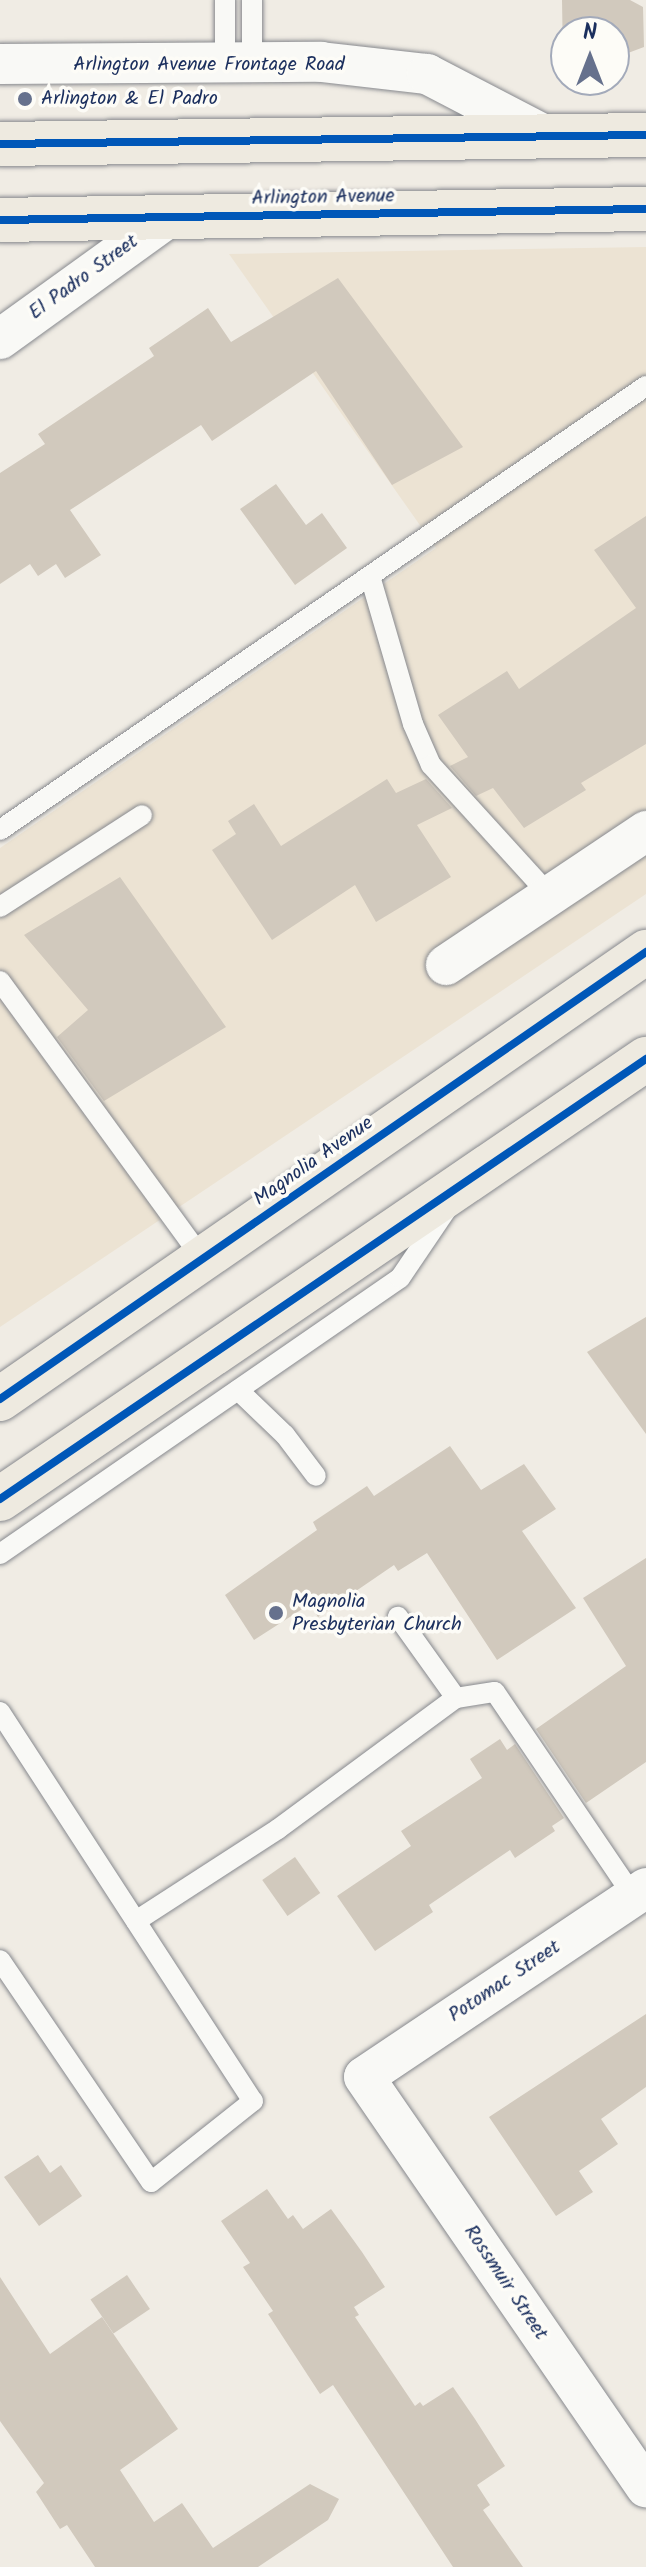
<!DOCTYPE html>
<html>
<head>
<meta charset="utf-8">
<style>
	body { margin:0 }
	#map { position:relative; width:646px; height:2567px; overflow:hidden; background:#f0ece4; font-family:Kalam,sans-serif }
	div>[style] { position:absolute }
	.built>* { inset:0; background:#ece3d3 }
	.building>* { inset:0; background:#d1c9bd; transform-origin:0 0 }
	.roads { filter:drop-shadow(0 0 2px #87898e) drop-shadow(0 0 2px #87898e) }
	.lane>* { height:20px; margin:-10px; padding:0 10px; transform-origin:10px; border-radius:10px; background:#f9f9f6 }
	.street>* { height:40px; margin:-20px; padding:0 20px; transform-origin:20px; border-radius:20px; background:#f9f9f6 }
	.primary>* { height:44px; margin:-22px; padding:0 22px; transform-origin:22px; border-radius:22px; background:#eeeae0 }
	.cycleway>* { height:8px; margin:-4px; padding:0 4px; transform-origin:4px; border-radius:4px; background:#0057b8 }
	.dots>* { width:22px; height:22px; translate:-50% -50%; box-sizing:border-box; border:4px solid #fdfcf7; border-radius:50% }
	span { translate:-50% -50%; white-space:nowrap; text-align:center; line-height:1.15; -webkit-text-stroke:7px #fdfcf7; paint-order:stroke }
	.street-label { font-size:20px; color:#1b2f5e }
	.poi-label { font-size:20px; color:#1b2f5e }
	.left { translate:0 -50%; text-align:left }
	.north { position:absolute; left:550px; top:16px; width:80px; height:80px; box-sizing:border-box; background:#fdfcf7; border:2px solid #a3aaba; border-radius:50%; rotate:0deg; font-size:22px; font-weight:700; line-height:32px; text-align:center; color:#1b2f5e }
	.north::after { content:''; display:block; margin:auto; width:28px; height:36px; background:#66718d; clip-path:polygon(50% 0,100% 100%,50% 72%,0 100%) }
</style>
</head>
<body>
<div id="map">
	<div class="built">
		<div style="clip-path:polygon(646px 247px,646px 894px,0 1327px,0 848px,436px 548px,229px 254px)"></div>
	</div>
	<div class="building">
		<div style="clip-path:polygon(562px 0,630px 0,643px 7px,644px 47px,628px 53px,614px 66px,614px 32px,566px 32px,566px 61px,563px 61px)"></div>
		<div style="clip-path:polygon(338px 278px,463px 447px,392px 485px,316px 371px,212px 441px,201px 425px,70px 510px,101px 555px,65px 578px,56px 564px,38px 576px,30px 564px,0 584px,0 473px,45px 444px,38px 434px,154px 356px,149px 348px,208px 308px,231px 342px)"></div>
		<div style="clip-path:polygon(276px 484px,306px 525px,322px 513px,347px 548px,295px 585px,240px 509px)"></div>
		<div style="clip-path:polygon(646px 516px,646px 744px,581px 783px,586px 790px,524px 828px,493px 788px,476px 796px,450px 766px,468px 757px,438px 715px,507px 671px,519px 689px,636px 608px,594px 550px)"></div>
		<div style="clip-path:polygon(387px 779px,396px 793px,426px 779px,452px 808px,417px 825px,451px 877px,376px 922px,355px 885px,272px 940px,212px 850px,236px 834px,228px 821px,254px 804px,281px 846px)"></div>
		<div style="clip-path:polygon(120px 877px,226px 1027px,104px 1101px,57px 1037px,88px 1010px,24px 935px)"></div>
		<div style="clip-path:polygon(646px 1317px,646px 1434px,587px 1352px)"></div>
		<div style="clip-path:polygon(450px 1446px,481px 1490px,524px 1464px,556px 1509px,522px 1531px,576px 1608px,497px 1660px,427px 1553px,398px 1571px,394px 1565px,318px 1617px,310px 1604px,254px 1640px,225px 1595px,317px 1530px,313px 1522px,367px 1486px,374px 1496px)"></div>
		<div style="clip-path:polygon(646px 1558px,646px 1762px,586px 1803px,536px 1729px,626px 1666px,583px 1598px)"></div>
		<div style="clip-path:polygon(500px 1739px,507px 1750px,515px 1744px,564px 1818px,552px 1826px,555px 1831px,515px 1858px,510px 1850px,429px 1905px,433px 1912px,375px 1951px,337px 1896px,411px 1846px,401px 1831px,482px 1778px,470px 1759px)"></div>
		<div style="left:295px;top:1857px;width:44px;height:40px;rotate:55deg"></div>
		<div style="clip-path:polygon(646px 2014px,646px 2087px,601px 2119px,618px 2144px,579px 2171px,593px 2192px,556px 2216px,489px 2117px)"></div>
		<div style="clip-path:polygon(38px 2155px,50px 2173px,61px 2165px,82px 2196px,39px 2226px,4px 2177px)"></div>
		<div style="clip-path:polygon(267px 2189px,288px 2219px,293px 2215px,303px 2229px,331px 2209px,362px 2252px,385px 2287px,354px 2307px,359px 2315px,355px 2317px,415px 2406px,420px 2402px,423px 2406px,453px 2387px,475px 2419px,505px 2466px,477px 2485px,490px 2505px,483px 2510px,523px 2567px,453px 2567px,333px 2385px,320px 2394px,268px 2314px,273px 2311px,243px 2267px,250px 2263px,221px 2221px)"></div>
		<div style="left:127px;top:2275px;width:41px;height:44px;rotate:56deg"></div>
		<div style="clip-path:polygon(0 2277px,50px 2354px,102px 2317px,178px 2429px,120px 2470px,154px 2522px,182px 2503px,213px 2548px,310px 2484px,339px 2499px,328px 2520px,258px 2567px,95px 2567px,67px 2525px,60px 2529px,36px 2492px,44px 2483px,0 2421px)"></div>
	</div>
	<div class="roads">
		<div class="lane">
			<div style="left:225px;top:63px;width:63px;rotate:-90deg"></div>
			<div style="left:252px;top:63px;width:63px;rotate:-90deg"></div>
			<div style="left:370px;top:576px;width:154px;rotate:73.8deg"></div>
			<div style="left:413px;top:724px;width:45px;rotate:66.3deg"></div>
			<div style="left:431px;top:765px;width:177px;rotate:47.7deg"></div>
			<div style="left:0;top:830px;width:784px;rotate:-34.5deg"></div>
			<div style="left:0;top:907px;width:169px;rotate:-32.9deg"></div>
			<div style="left:0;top:981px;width:344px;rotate:53.9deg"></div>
			<div style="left:238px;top:1390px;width:65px;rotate:43.8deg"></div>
			<div style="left:285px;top:1435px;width:51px;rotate:52.9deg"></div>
			<div style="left:0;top:1554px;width:486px;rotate:-34.6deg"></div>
			<div style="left:400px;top:1278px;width:82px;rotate:-55.9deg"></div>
			<div style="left:456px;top:1698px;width:39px;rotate:-9deg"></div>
			<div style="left:495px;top:1692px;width:246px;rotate:55.9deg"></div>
			<div style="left:0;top:1712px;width:464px;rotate:57deg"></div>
			<div style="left:253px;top:2101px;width:130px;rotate:141.5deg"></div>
			<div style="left:151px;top:2182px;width:268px;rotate:-124.2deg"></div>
			<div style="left:136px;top:1921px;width:169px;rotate:-32.9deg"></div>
			<div style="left:278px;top:1829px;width:221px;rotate:-36.4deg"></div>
			<div style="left:456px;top:1698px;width:100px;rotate:-125.6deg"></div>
		</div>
		<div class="street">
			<div style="left:0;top:64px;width:321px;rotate:-0.4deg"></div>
			<div style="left:321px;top:62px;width:107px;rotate:6.5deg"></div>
			<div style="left:427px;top:74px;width:134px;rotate:27.5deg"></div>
			<div style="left:0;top:339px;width:208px;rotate:-35.8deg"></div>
			<div style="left:446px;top:965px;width:241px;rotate:-33.8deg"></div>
			<div style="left:646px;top:1888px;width:339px;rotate:146.2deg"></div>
			<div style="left:364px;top:2077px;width:498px;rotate:55.5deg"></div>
		</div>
		<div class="primary">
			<div style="left:0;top:144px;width:646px;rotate:-0.8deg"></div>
			<div style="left:0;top:220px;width:646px;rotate:-0.98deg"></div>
			<div style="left:0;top:1399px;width:786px;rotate:-34.68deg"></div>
			<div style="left:0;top:1499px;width:782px;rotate:-34.26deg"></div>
		</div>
	</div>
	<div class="cycleway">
		<div style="left:0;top:144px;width:646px;rotate:-0.8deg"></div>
		<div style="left:0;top:220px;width:646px;rotate:-0.98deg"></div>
		<div style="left:0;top:1399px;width:786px;rotate:-34.68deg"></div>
		<div style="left:0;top:1499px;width:782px;rotate:-34.26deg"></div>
	</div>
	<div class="dots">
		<div style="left:25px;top:99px;background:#66718d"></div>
		<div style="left:276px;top:1613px;background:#66718d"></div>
	</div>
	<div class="street-label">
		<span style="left:209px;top:65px">Arlington Avenue Frontage Road</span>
		<span style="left:323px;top:198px;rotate:-1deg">Arlington Avenue</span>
		<span style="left:84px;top:278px;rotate:-36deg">El Padro Street</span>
		<span style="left:314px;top:1162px;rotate:-35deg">Magnolia Avenue</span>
		<span style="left:505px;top:1982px;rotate:-34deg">Potomac Street</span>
		<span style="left:505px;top:2283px;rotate:56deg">Rossmuir Street</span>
	</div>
	<div class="poi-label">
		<span class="left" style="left:41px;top:99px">Arlington &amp; El Padro</span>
		<span class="left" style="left:292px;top:1614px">Magnolia<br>Presbyterian Church</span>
	</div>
	<div class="north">N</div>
</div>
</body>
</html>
